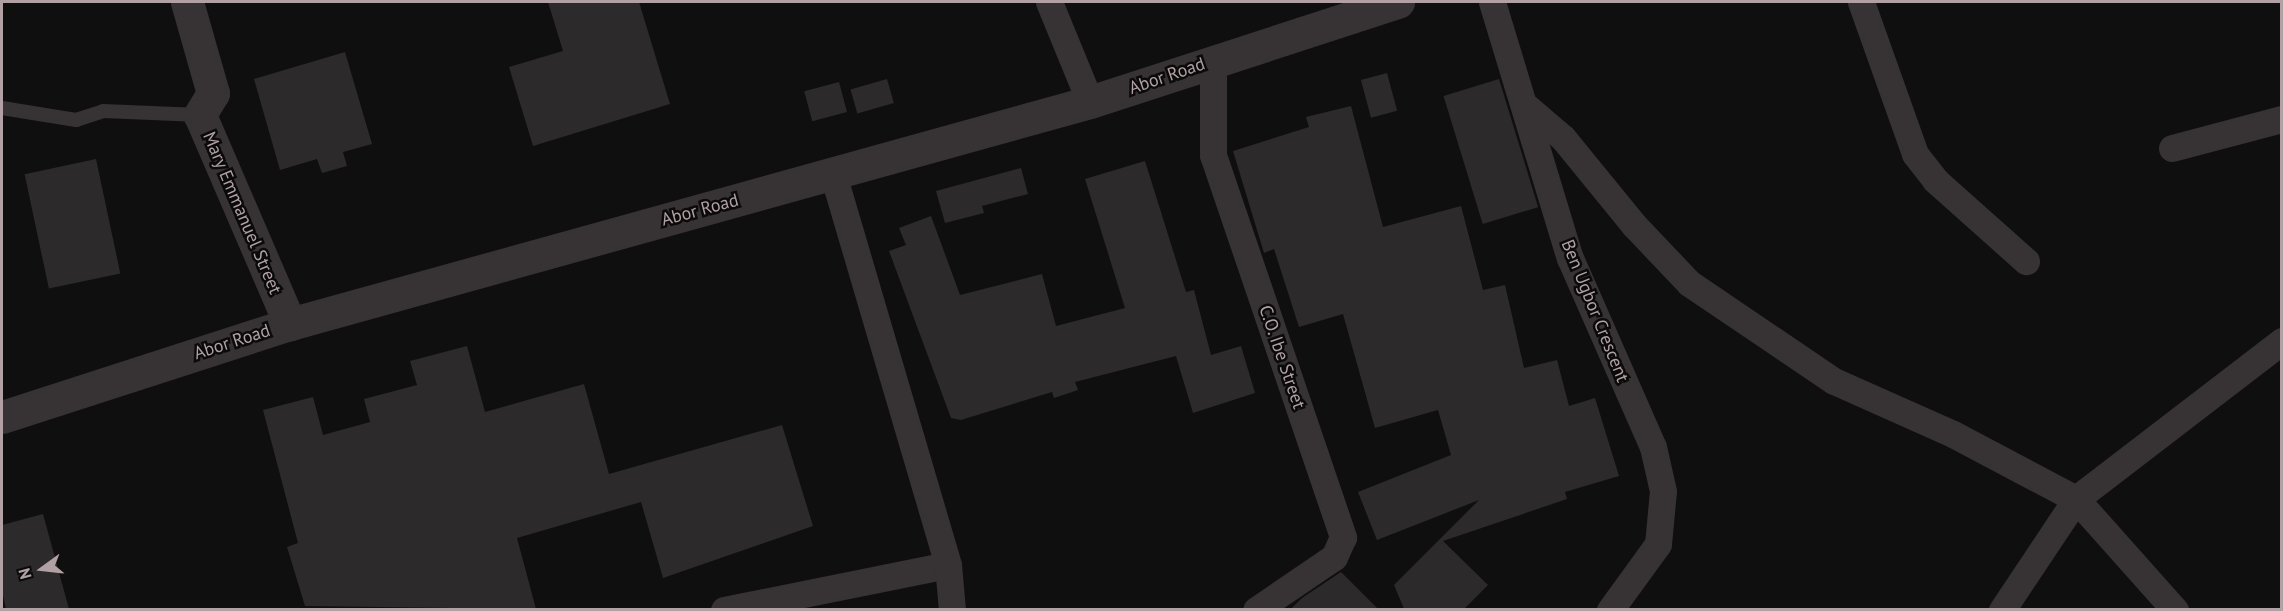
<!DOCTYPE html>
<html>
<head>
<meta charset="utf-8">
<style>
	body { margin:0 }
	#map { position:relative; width:2283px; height:611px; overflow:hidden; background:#100f0f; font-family:"PT Sans",sans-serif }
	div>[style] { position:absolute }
	.building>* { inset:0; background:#2c2a2a; transform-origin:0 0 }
	.service>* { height:14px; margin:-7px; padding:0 7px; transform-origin:7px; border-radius:7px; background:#373233 }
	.minor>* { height:27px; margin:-13.5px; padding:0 13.5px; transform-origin:13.5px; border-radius:13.5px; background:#373233 }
	.tertiary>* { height:33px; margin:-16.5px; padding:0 16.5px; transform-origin:16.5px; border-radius:16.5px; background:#373233 }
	span { translate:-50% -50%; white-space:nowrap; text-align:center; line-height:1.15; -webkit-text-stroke:5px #0b0a0a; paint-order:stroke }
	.street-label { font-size:18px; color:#b1a0a4 }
	.frame { position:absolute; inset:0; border:3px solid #b1a0a4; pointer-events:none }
	.north { position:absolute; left:12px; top:539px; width:60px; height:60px; -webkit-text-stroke:4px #0b0a0a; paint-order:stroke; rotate:255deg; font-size:16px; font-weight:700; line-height:24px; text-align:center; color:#b1a0a4 }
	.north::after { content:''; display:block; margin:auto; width:21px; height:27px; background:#b1a0a4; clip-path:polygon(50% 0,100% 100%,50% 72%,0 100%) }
</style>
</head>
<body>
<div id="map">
	<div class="building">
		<div style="clip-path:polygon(548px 2px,639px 2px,670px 104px,533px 146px,509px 67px,563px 51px)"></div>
		<div style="clip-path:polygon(345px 52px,372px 144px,343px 152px,347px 166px,322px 173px,317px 159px,280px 170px,254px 79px)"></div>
		<div style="left:1387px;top:73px;width:39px;height:27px;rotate:75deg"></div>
		<div style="left:887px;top:79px;width:25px;height:38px;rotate:74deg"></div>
		<div style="left:1499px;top:79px;width:134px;height:58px;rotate:73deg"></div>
		<div style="left:839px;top:82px;width:31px;height:36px;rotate:75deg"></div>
		<div style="clip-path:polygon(1351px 106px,1383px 227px,1461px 206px,1483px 290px,1505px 285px,1524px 368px,1557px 360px,1569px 406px,1595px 398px,1619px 476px,1565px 492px,1567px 499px,1443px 541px,1488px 585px,1464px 609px,1404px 609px,1394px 585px,1479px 500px,1377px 540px,1358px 492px,1451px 455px,1438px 410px,1375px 428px,1343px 314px,1299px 327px,1274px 249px,1264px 253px,1233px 151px,1309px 127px,1306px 117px)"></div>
		<div style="left:96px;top:159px;width:117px;height:73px;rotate:78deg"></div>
		<div style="clip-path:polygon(1145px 161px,1186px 292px,1194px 290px,1211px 355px,1241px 346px,1255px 393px,1193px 413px,1176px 356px,1075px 382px,1078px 390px,1054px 398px,1052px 392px,961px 420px,951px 418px,889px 251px,906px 245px,899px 228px,931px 216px,960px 295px,1042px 274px,1056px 326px,1125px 308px,1085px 179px)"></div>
		<div style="clip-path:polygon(1021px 168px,1028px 194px,982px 206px,984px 213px,945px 223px,936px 191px)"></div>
		<div style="clip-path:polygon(467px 346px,485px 412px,584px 384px,609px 474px,782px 425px,813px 526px,663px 578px,641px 502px,517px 538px,536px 609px,305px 606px,287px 547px,298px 543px,263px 410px,313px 397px,323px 435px,370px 422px,364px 399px,417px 385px,410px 361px)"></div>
		<div style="clip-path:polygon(43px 514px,69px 609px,6px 609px,2px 591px,2px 525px)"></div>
		<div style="clip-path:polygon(1341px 572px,1378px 609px,1291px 609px,1302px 598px)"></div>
	</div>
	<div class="service">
		<div style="left:2px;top:108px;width:75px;rotate:9.2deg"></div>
		<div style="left:76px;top:120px;width:28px;rotate:-18deg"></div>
		<div style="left:103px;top:111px;width:97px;rotate:2.4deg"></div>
	</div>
	<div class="minor">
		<div style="left:1049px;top:2px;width:108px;rotate:67.7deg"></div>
		<div style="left:1492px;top:2px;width:268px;rotate:73.1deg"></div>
		<div style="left:1570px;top:258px;width:206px;rotate:66.3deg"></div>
		<div style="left:1653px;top:447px;width:45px;rotate:77.2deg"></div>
		<div style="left:1663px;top:491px;width:53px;rotate:95.4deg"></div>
		<div style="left:1658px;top:544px;width:82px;rotate:126deg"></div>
		<div style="left:1861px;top:2px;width:161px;rotate:70.4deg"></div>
		<div style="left:1915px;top:154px;width:33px;rotate:52deg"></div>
		<div style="left:1935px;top:180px;width:122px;rotate:41.7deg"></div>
		<div style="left:1213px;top:61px;width:94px;rotate:90deg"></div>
		<div style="left:1213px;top:155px;width:404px;rotate:71.2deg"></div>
		<div style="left:1343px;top:537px;width:22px;rotate:114deg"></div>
		<div style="left:1334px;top:557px;width:94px;rotate:145.8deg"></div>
		<div style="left:1528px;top:108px;width:46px;rotate:40.6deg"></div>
		<div style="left:1563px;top:138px;width:112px;rotate:50.8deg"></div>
		<div style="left:1634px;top:225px;width:80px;rotate:46.5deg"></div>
		<div style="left:1689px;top:283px;width:175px;rotate:34.1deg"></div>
		<div style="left:1834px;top:381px;width:130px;rotate:24deg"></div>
		<div style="left:1953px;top:434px;width:139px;rotate:27.9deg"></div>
		<div style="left:2076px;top:499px;width:149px;rotate:48.3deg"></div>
		<div style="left:2172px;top:148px;width:114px;rotate:-14.8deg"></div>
		<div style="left:833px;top:174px;width:408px;rotate:73.6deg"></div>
		<div style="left:724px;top:610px;width:228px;rotate:-11.4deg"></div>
		<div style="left:948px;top:565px;width:45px;rotate:84.9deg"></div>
		<div style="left:2002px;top:610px;width:133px;rotate:-56.3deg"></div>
		<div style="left:2076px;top:499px;width:260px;rotate:-37.5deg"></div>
	</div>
	<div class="tertiary">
		<div style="left:187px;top:2px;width:95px;rotate:74.1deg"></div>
		<div style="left:213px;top:93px;width:26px;rotate:121deg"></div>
		<div style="left:200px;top:115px;width:228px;rotate:66.7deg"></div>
		<div style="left:2px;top:417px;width:303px;rotate:-17.9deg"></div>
		<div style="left:290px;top:324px;width:830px;rotate:-15.51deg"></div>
		<div style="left:1090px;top:102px;width:324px;rotate:-18deg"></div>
	</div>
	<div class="street-label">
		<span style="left:1167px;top:76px;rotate:-19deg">Abor Road</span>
		<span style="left:700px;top:210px;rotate:-15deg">Abor Road</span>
		<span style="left:242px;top:213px;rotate:67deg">Mary Emmanuel Street</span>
		<span style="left:1595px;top:311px;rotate:68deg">Ben Ugbor Crescent</span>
		<span style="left:232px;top:342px;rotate:-18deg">Abor Road</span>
		<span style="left:1282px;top:357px;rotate:71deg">C.O. Ibe Street</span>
	</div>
	<div class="frame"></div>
	<div class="north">N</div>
</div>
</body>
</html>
